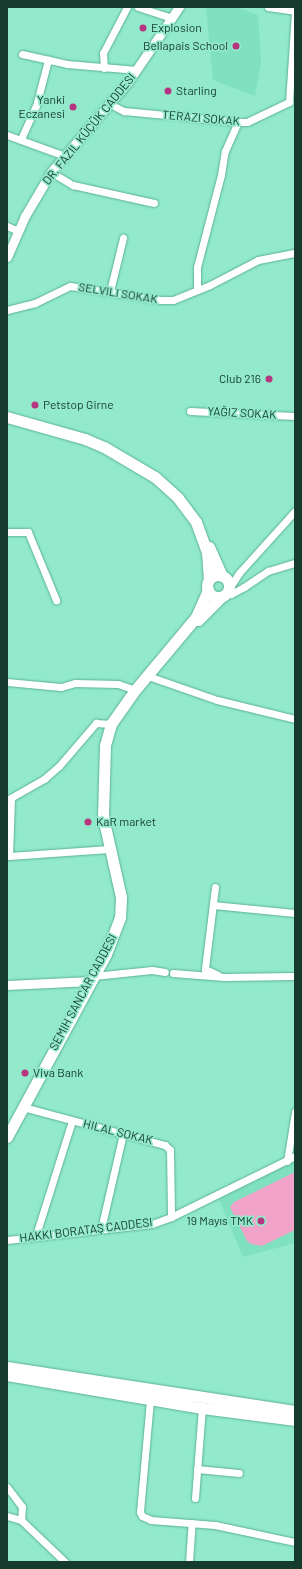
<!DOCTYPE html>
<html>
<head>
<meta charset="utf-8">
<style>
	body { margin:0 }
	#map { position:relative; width:302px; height:1569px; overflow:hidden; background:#92e9cb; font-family:Barlow,sans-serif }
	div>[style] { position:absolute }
	.built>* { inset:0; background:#7fe1bf }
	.green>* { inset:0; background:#f2a3c9 }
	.roads { filter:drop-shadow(0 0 1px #5bb295) drop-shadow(0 0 1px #5bb295) }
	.minor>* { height:7px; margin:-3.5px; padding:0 3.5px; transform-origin:3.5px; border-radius:3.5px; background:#fff }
	.tertiary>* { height:9px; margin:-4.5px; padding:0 4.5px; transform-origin:4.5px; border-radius:4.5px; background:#fff }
	.primary>* { height:11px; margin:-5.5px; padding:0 5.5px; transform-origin:5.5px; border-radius:5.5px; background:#fff }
	.primary>.ring { margin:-5.5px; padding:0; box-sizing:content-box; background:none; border:11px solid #fff; border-radius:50% }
	.dots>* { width:11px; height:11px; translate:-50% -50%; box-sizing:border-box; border:2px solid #92e9cb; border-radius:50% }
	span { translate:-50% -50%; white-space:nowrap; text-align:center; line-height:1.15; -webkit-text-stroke:3.5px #92e9cb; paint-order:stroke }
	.poi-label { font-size:12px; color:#153a2e }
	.left { translate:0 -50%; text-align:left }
	.right { translate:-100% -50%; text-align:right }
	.street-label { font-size:12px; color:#153a2e }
	.frame { position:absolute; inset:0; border:8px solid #153a2e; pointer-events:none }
</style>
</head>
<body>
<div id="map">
	<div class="built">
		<div style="clip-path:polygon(206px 7px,236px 7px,258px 15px,261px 61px,255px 96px,213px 80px)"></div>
		<div style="clip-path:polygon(295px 1161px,295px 1243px,243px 1257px,219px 1199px)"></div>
	</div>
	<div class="green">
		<div style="clip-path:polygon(295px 1172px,295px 1230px,262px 1246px,251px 1244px,247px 1241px,230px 1207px,234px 1202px)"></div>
	</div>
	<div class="roads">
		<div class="minor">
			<div style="left:138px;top:7px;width:36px;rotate:18deg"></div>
			<div style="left:268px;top:7px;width:27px;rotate:8deg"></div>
			<div style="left:22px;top:54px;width:46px;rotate:12.5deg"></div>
			<div style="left:67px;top:64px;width:70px;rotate:4.9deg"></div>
			<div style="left:104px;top:68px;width:15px;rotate:-94deg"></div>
			<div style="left:103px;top:53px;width:52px;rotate:-62.4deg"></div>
			<div style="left:110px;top:104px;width:16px;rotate:27deg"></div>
			<div style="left:124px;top:111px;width:115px;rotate:5.5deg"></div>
			<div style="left:238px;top:122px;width:9px"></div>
			<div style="left:247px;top:122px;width:47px;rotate:-25.5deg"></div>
			<div style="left:289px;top:102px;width:91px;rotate:-86.2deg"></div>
			<div style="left:7px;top:135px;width:62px;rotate:19.9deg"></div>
			<div style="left:21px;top:139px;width:36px;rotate:-66deg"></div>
			<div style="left:36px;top:106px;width:48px;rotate:-75.4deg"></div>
			<div style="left:51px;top:172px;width:26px;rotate:31deg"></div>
			<div style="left:73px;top:185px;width:83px;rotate:12.5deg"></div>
			<div style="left:7px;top:226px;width:12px;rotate:24deg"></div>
			<div style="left:197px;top:290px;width:23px;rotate:-90deg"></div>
			<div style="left:197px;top:267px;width:95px;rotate:-75.4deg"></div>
			<div style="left:221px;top:175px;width:24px;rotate:-81deg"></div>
			<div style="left:225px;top:151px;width:32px;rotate:-66deg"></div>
			<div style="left:110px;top:291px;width:55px;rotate:-76.2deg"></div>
			<div style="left:7px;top:310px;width:29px;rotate:-14deg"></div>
			<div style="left:35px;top:303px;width:39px;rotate:-26deg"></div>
			<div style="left:70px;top:286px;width:92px;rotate:8.7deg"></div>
			<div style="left:161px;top:300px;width:12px"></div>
			<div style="left:173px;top:300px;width:40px;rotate:-22deg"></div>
			<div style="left:210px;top:285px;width:54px;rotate:-27.5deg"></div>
			<div style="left:258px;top:260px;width:38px;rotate:-11deg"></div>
			<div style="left:190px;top:411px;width:105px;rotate:2.7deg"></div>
			<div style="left:7px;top:532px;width:21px"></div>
			<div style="left:28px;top:532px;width:74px;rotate:67.6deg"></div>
			<div style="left:228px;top:590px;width:20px;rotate:-57deg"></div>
			<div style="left:239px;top:573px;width:84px;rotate:-47.9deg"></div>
			<div style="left:226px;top:593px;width:5px;rotate:11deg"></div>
			<div style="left:231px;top:594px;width:15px;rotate:-28deg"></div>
			<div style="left:244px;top:587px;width:29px;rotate:-34deg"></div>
			<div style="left:268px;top:571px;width:28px;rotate:-17deg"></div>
			<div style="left:148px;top:676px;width:73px;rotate:19.2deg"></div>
			<div style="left:217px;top:700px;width:80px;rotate:13.7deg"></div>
			<div style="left:7px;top:682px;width:54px;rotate:5.3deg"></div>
			<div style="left:61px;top:687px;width:15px;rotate:-16deg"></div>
			<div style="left:75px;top:683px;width:43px;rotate:1.3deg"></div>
			<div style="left:118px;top:684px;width:18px;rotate:19deg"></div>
			<div style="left:11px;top:799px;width:57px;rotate:92deg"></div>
			<div style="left:9px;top:856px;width:100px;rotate:-4deg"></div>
			<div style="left:7px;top:800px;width:43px;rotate:-29.6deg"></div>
			<div style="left:44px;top:779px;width:20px;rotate:-41deg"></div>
			<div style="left:59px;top:766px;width:57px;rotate:-49.3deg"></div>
			<div style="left:96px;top:723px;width:15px;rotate:4deg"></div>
			<div style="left:215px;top:887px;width:83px;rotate:97deg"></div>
			<div style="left:205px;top:969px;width:14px;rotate:25deg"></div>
			<div style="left:213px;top:905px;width:82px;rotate:5.6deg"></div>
			<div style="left:173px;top:973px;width:51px;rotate:4.5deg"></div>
			<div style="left:224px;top:977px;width:71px;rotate:-0.8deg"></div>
			<div style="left:94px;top:976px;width:58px;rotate:-5.9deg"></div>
			<div style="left:152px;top:970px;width:13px;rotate:9deg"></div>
			<div style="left:23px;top:1107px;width:147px;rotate:15deg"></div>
			<div style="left:165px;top:1145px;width:7px;rotate:45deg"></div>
			<div style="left:170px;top:1150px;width:67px;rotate:89.1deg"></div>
			<div style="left:287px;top:1161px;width:50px;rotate:-80.7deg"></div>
			<div style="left:101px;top:1229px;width:98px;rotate:-77deg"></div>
			<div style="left:36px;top:1235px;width:120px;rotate:-72.5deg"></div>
			<div style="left:7px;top:1240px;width:146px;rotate:-6.3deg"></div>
			<div style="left:152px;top:1224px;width:20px;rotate:-20deg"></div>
			<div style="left:171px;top:1217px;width:138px;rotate:-26.2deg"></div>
			<div style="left:150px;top:1400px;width:112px;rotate:95.1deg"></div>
			<div style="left:140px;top:1512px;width:4px;rotate:63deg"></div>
			<div style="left:142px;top:1516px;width:10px;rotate:24deg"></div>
			<div style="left:151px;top:1520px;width:64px;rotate:4.5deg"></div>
			<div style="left:215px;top:1525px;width:82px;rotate:12deg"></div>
			<div style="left:197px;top:1469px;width:42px;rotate:5.4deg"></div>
			<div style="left:7px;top:1487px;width:25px;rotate:53deg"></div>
			<div style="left:22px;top:1507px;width:13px;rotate:94deg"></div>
			<div style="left:195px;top:1498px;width:90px;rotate:-85.6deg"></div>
			<div style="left:7px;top:1516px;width:15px;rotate:16deg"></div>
			<div style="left:21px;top:1520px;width:61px;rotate:43.7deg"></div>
			<div style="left:189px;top:1562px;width:39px;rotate:-86deg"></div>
		</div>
		<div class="tertiary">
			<div style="left:7px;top:257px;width:45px;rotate:-66.3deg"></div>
			<div style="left:25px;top:216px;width:51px;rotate:-59.4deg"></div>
			<div style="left:51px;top:172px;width:118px;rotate:-49.5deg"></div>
			<div style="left:128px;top:82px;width:91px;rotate:-55.8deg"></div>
			<div style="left:7px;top:985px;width:84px;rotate:-2.7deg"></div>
		</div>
		<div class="primary">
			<div style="left:7px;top:417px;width:81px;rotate:15.8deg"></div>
			<div style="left:85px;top:439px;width:21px;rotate:23deg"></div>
			<div style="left:104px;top:447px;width:59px;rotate:30.5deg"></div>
			<div style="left:155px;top:477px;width:31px;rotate:42deg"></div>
			<div style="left:178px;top:498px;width:30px;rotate:53deg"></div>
			<div style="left:196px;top:522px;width:32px;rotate:70deg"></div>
			<div style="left:207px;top:552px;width:28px;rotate:86deg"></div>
			<div style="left:209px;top:547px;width:32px;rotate:66deg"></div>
			<div class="ring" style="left:207px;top:575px;width:11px;height:11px"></div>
			<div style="left:198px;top:620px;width:33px;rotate:-45deg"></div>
			<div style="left:7px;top:1137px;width:208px;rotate:-61.6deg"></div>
			<div style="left:106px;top:954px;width:39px;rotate:-69deg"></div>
			<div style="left:120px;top:918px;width:21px;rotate:-87deg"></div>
			<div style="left:121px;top:897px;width:82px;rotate:-102.7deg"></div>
			<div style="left:103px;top:817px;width:72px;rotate:-88.4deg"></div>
			<div style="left:105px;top:745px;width:22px;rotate:-74deg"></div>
			<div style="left:111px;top:724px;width:42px;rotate:-54.8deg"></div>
			<div style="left:135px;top:690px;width:95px;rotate:-50.1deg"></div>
			<div style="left:196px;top:617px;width:30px;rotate:-66deg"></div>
			<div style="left:7px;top:1367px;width:291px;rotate:8.7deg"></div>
			<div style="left:7px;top:1375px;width:198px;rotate:9.6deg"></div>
			<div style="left:202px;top:1408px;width:94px;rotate:7.4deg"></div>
		</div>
	</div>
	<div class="dots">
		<div style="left:143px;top:28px;background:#b6357f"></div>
		<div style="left:236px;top:46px;background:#b6357f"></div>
		<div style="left:168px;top:91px;background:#b6357f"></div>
		<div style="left:73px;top:107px;background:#b6357f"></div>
		<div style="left:269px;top:379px;background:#b6357f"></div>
		<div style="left:35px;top:405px;background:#b6357f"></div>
		<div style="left:88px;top:822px;background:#b6357f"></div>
		<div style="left:25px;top:1073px;background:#b6357f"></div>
		<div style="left:261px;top:1221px;background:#b6357f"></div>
	</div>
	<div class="poi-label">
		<span class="left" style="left:151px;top:28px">Explosion</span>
		<span class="right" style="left:228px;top:46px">Bellapais School</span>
		<span class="left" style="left:176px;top:91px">Starling</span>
		<span class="right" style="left:65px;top:107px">Yanki<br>Eczanesi</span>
		<span class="right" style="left:261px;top:379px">Club 216</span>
		<span class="left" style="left:43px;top:405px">Petstop Girne</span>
		<span class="left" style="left:96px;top:822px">KaR market</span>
		<span class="left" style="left:33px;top:1073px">Viva Bank</span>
		<span class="right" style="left:253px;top:1221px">19 Mayıs TMK</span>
	</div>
	<div class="street-label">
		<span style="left:201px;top:118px;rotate:5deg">TERAZI SOKAK</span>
		<span style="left:89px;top:129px;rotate:-51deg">DR. FAZIL KÜÇÜK CADDESI</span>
		<span style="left:118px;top:293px;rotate:9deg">SELVILI SOKAK</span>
		<span style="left:242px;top:413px;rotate:3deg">YAĞIZ SOKAK</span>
		<span style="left:83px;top:992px;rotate:-62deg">SEMIH SANCAR CADDESI</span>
		<span style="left:118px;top:1132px;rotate:14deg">HILAL SOKAK</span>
		<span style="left:86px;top:1230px;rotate:-7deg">HAKKI BORATAŞ CADDESI</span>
	</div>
	<div class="frame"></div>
</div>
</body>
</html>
